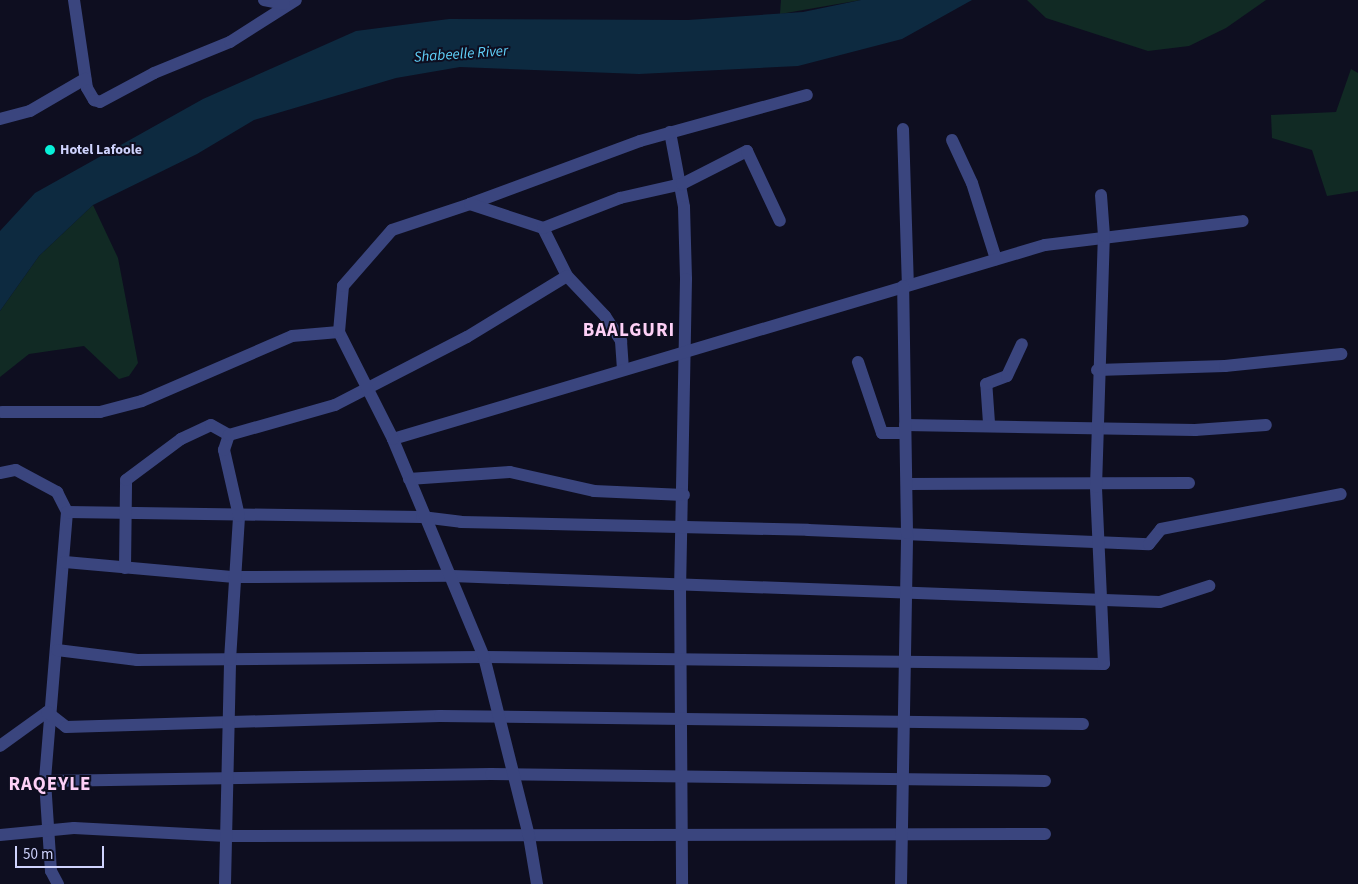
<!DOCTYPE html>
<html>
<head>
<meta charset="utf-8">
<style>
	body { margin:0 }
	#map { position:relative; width:1358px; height:884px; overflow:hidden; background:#0e0e20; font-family:"Source Sans 3",sans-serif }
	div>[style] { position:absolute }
	.green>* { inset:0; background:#112a24 }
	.water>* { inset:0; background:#0d2a40 }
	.minor>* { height:12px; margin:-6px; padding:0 6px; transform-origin:6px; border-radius:6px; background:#3a457e }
	.dots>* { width:14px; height:14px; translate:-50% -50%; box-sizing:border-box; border:2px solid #0e0e20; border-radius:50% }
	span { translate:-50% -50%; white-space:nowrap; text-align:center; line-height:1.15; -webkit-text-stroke:4px #0e0e20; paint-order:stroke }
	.poi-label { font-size:14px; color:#cfd3fd; font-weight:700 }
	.left { translate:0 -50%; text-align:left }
	.water-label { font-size:15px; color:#60d1fa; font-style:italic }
	.district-label { font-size:19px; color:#fdd0f6; font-weight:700; letter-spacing:1px }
	.scale { position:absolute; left:15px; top:846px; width:89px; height:22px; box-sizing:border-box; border:2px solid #cfd3fd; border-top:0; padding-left:6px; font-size:15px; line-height:18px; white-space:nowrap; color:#cfd3fd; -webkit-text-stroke:4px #0e0e20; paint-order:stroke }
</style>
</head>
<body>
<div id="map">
	<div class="green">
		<div style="clip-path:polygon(781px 0,861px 0,780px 14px)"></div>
		<div style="clip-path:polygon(1027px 0,1266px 0,1226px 28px,1189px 46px,1148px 51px,1046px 18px)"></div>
		<div style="clip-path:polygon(1351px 69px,1358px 73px,1358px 191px,1327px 196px,1312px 150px,1272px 138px,1271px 115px,1336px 112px)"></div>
		<div style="clip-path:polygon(93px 205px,118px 258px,138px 363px,129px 376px,119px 379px,84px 346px,29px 354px,0 377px,0 311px,39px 256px)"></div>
	</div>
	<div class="water">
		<div style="clip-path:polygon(861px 0,972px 0,902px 39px,798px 66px,639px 74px,460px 67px,396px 78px,254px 120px,197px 154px,93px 205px,39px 256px,0 311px,0 231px,35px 193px,203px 99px,356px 31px,449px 19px,688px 20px,803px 12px)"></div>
	</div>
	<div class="minor">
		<div style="left:74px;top:0;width:89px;rotate:81.6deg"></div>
		<div style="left:87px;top:88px;width:14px;rotate:60deg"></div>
		<div style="left:94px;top:100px;width:6px;rotate:18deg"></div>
		<div style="left:100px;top:102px;width:61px;rotate:-28.2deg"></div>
		<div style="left:154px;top:73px;width:82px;rotate:-22.2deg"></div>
		<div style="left:230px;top:42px;width:78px;rotate:-32.5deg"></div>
		<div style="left:264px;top:0;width:20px;rotate:11deg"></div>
		<div style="left:0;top:119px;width:31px;rotate:-15deg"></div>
		<div style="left:30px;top:111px;width:64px;rotate:-30.2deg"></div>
		<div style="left:903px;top:129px;width:156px;rotate:88.2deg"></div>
		<div style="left:670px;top:132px;width:76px;rotate:79.4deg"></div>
		<div style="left:684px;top:207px;width:72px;rotate:88.4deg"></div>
		<div style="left:686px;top:279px;width:306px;rotate:91.1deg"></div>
		<div style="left:680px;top:585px;width:299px;rotate:89.6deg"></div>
		<div style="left:952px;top:140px;width:47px;rotate:65.1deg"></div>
		<div style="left:972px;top:183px;width:80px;rotate:72.5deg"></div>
		<div style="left:470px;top:204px;width:181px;rotate:-20.3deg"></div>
		<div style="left:640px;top:141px;width:173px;rotate:-15.4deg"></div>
		<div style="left:543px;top:228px;width:54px;rotate:63.4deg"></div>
		<div style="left:567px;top:276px;width:55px;rotate:46.5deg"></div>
		<div style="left:605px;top:316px;width:30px;rotate:57deg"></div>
		<div style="left:621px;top:341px;width:28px;rotate:86deg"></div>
		<div style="left:858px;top:362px;width:75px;rotate:71.3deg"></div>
		<div style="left:882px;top:433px;width:23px"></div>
		<div style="left:1097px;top:370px;width:128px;rotate:-1.8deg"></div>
		<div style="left:1225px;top:366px;width:117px;rotate:-5.9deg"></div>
		<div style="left:2px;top:412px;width:98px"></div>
		<div style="left:100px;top:412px;width:43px;rotate:-14.7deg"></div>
		<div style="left:142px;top:401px;width:163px;rotate:-23.4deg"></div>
		<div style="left:292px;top:336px;width:47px;rotate:-4.9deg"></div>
		<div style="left:989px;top:423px;width:39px;rotate:-94deg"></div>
		<div style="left:986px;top:384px;width:22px;rotate:-21deg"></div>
		<div style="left:1007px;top:376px;width:35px;rotate:-65deg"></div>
		<div style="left:905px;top:425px;width:290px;rotate:1deg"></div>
		<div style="left:1195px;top:430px;width:71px;rotate:-4deg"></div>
		<div style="left:393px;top:439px;width:680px;rotate:-16.57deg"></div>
		<div style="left:1045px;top:245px;width:199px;rotate:-6.9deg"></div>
		<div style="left:0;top:473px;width:16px;rotate:-11deg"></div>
		<div style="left:16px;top:470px;width:47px;rotate:28.2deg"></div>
		<div style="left:57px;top:492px;width:22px;rotate:63deg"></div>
		<div style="left:67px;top:512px;width:270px;rotate:94.7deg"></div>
		<div style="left:45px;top:781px;width:90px;rotate:86.2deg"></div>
		<div style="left:51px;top:871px;width:15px;rotate:62deg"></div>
		<div style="left:409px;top:479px;width:101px;rotate:-4deg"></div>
		<div style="left:510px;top:472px;width:86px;rotate:12.7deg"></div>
		<div style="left:594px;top:491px;width:90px;rotate:2.5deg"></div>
		<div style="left:907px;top:484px;width:282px;rotate:-0.2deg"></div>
		<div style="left:67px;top:512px;width:355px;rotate:0.8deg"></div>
		<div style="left:422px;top:517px;width:39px;rotate:7deg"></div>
		<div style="left:461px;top:522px;width:347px;rotate:1.3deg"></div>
		<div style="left:808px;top:530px;width:341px;rotate:2.4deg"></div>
		<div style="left:1149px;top:544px;width:19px;rotate:-51deg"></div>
		<div style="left:1161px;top:529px;width:183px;rotate:-11deg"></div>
		<div style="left:65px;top:562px;width:170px;rotate:5.1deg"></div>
		<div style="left:234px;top:577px;width:218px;rotate:-0.3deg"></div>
		<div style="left:452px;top:576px;width:708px;rotate:2.1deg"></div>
		<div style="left:1160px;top:602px;width:52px;rotate:-18.1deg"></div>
		<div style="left:125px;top:568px;width:88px;rotate:-89.3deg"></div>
		<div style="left:126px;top:480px;width:69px;rotate:-36.7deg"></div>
		<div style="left:181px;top:439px;width:33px;rotate:-25deg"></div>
		<div style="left:211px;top:425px;width:21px;rotate:29deg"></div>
		<div style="left:57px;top:650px;width:81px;rotate:7.1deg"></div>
		<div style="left:137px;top:660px;width:347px;rotate:-0.5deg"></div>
		<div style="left:484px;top:657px;width:620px;rotate:0.65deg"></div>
		<div style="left:1104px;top:664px;width:177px;rotate:-92.6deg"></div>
		<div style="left:1096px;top:487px;width:251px;rotate:-88.2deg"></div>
		<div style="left:1104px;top:236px;width:41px;rotate:-94.2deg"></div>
		<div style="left:0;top:746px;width:58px;rotate:-35.9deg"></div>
		<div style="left:47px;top:712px;width:24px;rotate:38deg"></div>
		<div style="left:66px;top:727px;width:374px;rotate:-1.7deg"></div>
		<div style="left:440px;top:716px;width:643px;rotate:0.71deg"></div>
		<div style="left:45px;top:781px;width:446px;rotate:-0.9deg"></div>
		<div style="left:491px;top:774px;width:554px;rotate:0.72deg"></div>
		<div style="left:0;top:835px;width:74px;rotate:-5.4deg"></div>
		<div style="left:74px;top:828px;width:152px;rotate:3deg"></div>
		<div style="left:226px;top:836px;width:819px;rotate:-0.14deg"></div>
		<div style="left:225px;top:884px;width:224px;rotate:-88.7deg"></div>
		<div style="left:230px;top:660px;width:144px;rotate:-86.4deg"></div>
		<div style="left:239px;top:516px;width:68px;rotate:-102.8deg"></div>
		<div style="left:224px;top:450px;width:16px;rotate:-72deg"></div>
		<div style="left:229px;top:435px;width:110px;rotate:-15.8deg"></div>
		<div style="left:335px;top:405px;width:148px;rotate:-27.3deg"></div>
		<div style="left:467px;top:337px;width:117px;rotate:-31.4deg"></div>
		<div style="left:537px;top:884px;width:49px;rotate:-99.5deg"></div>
		<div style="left:529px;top:836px;width:185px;rotate:-104.1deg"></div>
		<div style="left:484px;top:657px;width:236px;rotate:-112.7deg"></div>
		<div style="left:393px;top:439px;width:120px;rotate:-116.8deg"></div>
		<div style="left:339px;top:332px;width:46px;rotate:-85deg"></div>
		<div style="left:343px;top:286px;width:74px;rotate:-48.8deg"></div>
		<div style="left:392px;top:230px;width:82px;rotate:-18.4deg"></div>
		<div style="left:470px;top:204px;width:77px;rotate:18.2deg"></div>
		<div style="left:543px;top:228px;width:83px;rotate:-21.3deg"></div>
		<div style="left:620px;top:198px;width:64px;rotate:-12.7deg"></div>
		<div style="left:682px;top:184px;width:73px;rotate:-26.9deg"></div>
		<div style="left:747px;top:151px;width:77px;rotate:64.8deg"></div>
		<div style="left:901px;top:884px;width:351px;rotate:-89deg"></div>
		<div style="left:907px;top:533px;width:247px;rotate:-90.9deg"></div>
	</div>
	<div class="dots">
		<div style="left:50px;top:150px;background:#08f0d8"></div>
	</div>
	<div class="poi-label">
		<span class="left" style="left:60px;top:150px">Hotel Lafoole</span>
	</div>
	<div class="water-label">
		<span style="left:461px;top:54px;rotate:-4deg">Shabeelle River</span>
	</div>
	<div class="district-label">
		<span style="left:629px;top:331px">BAALGURI</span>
		<span style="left:50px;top:785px">RAQEYLE</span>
	</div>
	<div class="scale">50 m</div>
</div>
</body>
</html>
